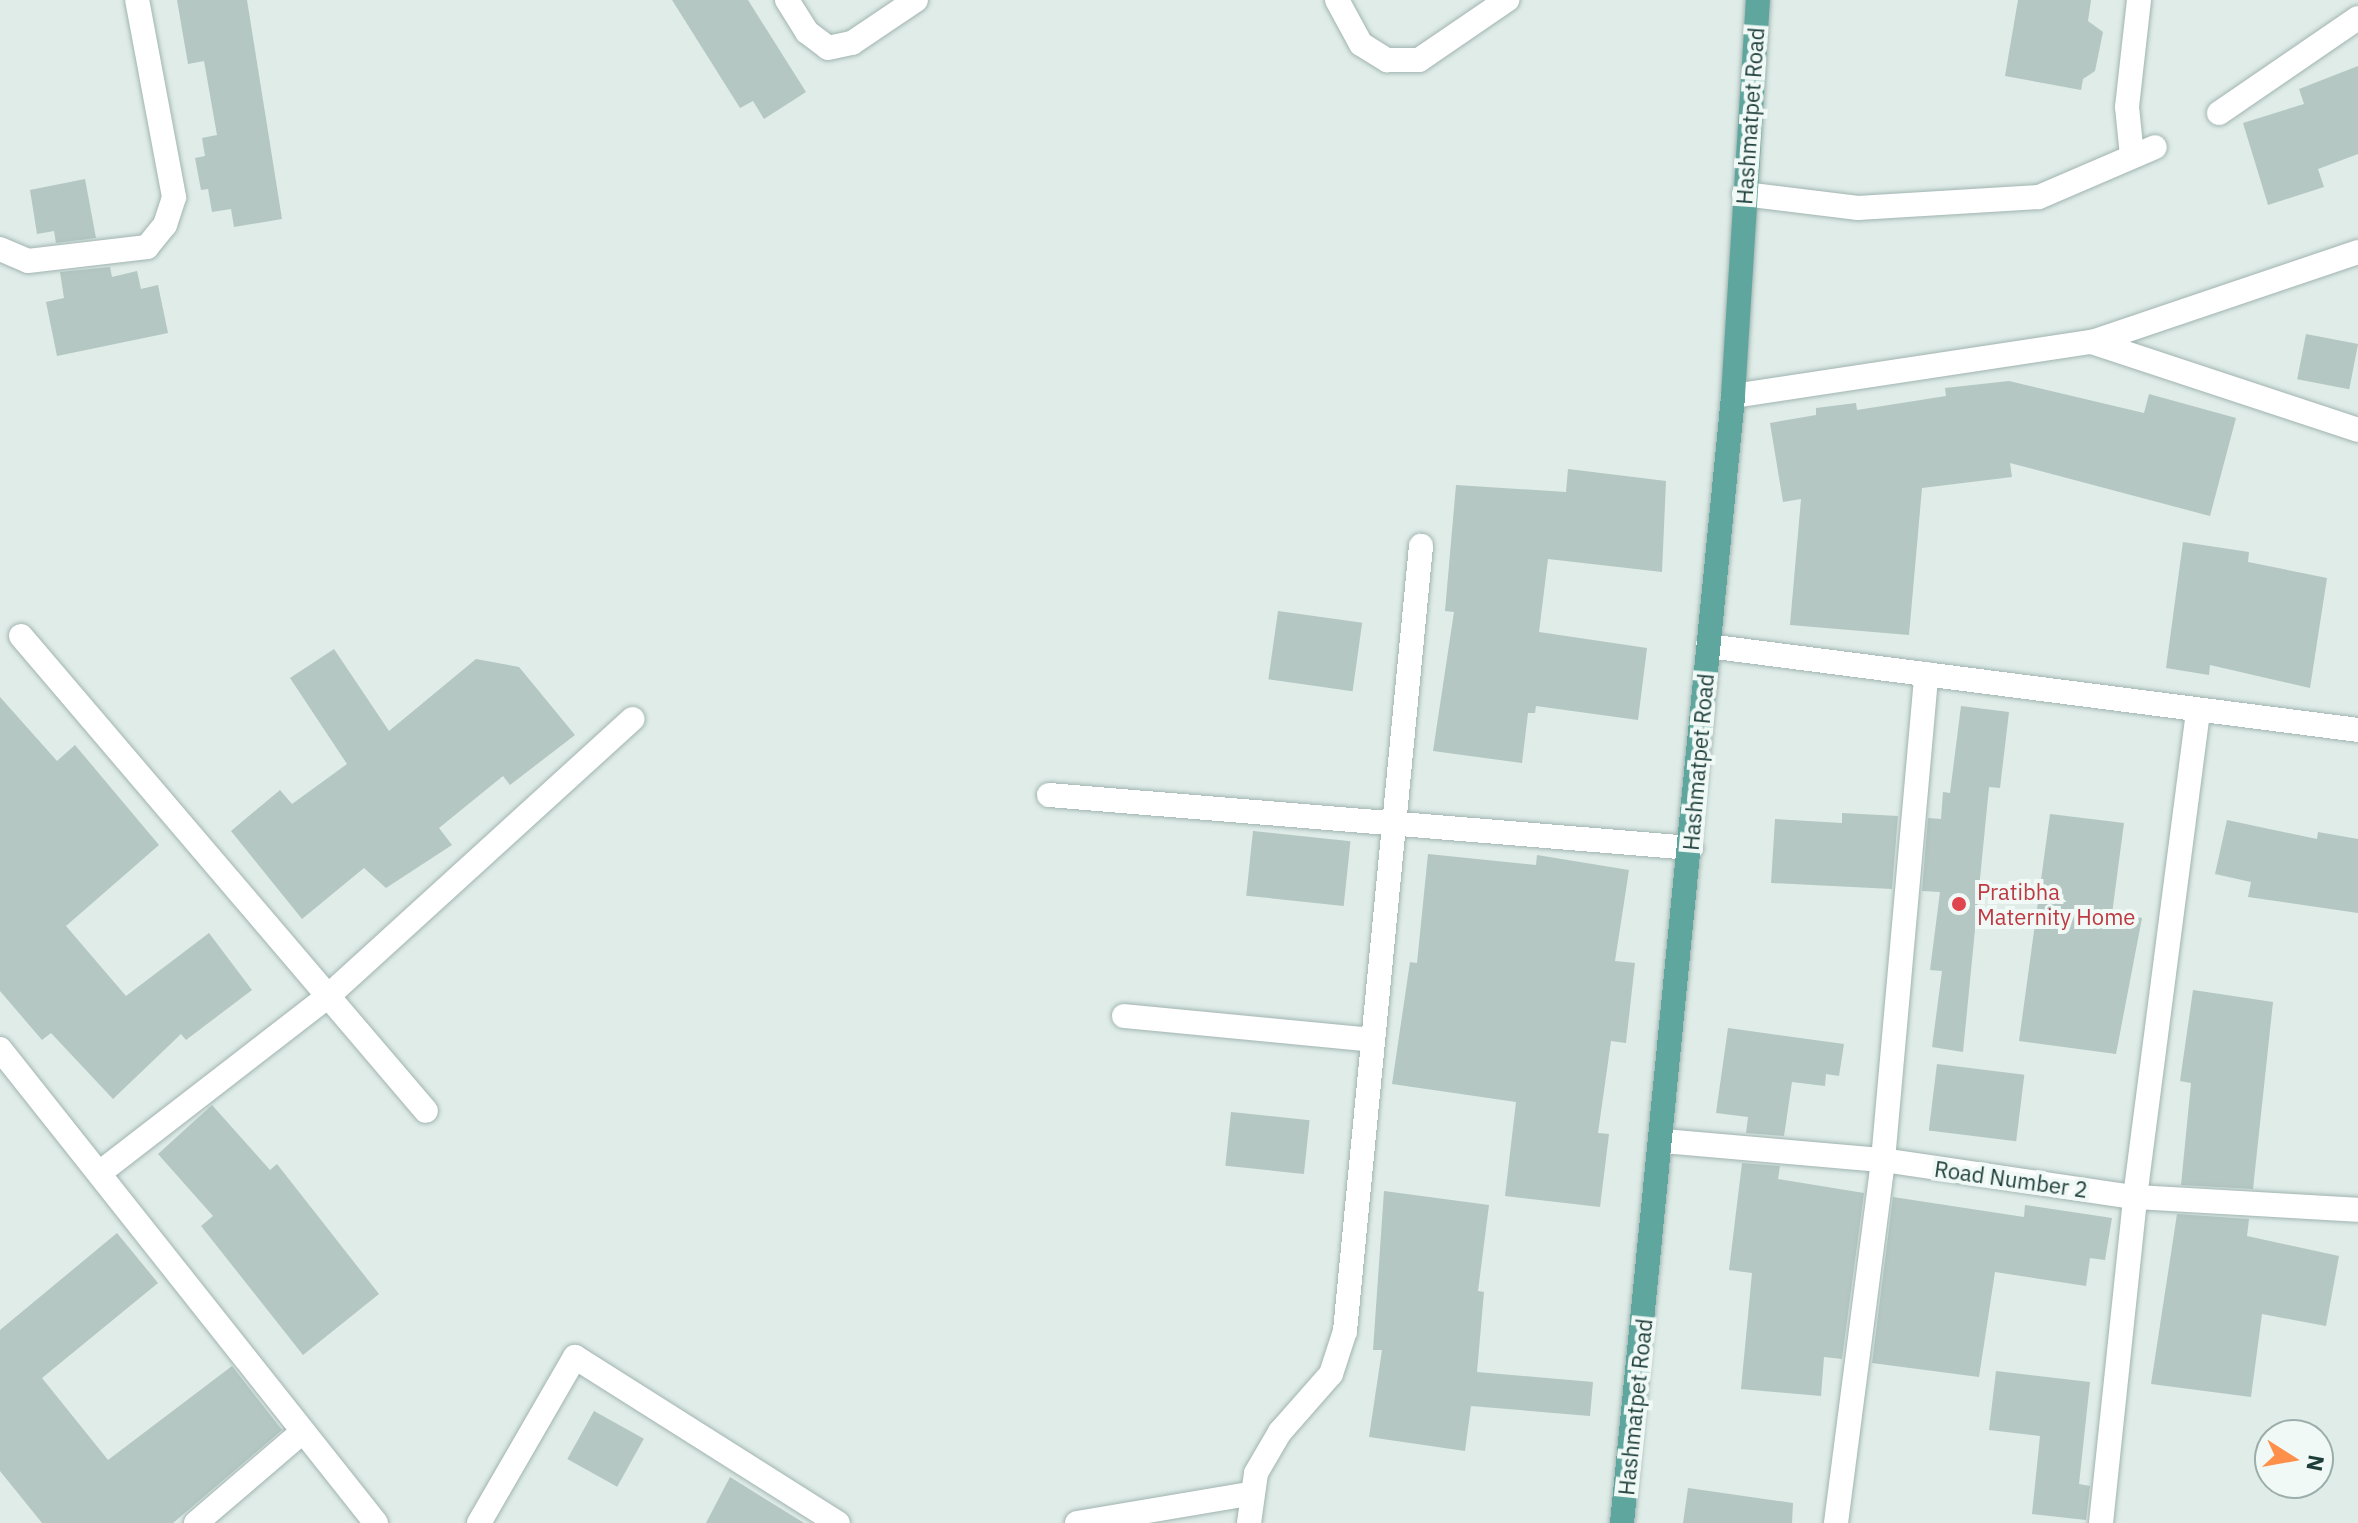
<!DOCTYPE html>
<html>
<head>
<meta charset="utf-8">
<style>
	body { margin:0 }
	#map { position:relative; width:2358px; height:1523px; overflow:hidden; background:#dfece8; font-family:"IBM Plex Sans",sans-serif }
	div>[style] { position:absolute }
	.building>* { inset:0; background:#b4c7c2; transform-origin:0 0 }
	.roads { filter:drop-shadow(0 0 2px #a1b4b0) drop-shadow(0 0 2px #a1b4b0) }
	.minor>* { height:24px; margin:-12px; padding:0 12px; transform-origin:12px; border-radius:12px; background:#fff }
	.major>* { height:24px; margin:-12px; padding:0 12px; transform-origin:12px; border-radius:12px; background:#5fa79e }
	.dots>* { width:22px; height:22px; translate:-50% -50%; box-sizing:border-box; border:4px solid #f0f9f6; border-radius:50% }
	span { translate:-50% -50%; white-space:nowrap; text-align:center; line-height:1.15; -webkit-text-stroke:8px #f0f9f6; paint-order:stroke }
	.street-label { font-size:22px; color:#1e3e3a }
	.health-label { font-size:22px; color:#be3a42 }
	.left { translate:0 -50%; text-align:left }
	.north { position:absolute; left:2254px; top:1419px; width:80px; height:80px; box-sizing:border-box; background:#f0f9f6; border:2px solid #9caeab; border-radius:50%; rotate:101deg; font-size:22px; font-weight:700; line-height:32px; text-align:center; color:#1e3e3a }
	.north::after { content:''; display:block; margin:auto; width:28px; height:36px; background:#ff904b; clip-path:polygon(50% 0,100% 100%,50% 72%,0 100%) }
</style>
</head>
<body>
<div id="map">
	<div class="building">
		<div style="clip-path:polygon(177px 0,247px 0,282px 219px,234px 227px,231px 209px,212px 212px,208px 189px,201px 190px,195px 158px,205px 156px,202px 138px,217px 135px,204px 61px,188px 64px)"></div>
		<div style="clip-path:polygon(672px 0,748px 0,806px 92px,764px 119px,753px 101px,740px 108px)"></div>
		<div style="clip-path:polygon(2018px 0,2091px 0,2088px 21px,2103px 32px,2095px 71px,2083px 79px,2081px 90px,2005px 76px)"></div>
		<div style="clip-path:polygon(2358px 66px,2358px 154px,2318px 169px,2324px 187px,2268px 205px,2243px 123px,2304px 104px,2299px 89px)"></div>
		<div style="clip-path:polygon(85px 179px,96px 238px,56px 243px,54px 231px,37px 234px,30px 190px)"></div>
		<div style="clip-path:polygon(110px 267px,112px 277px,137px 271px,141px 289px,158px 285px,168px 333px,57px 356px,46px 302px,64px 298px,60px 272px)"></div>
		<div style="left:2306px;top:334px;width:53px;height:46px;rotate:11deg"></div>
		<div style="clip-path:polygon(2009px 381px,2144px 413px,2149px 394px,2236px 418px,2210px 516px,2010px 463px,2012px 477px,1922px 488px,1909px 635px,1790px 625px,1801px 499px,1783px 502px,1770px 423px,1816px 415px,1816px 408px,1856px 403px,1857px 410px,1946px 396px,1945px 388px)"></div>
		<div style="clip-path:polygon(1568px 469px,1666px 481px,1662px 572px,1548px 559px,1539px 632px,1647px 648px,1638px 720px,1536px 706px,1535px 713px,1528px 713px,1522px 763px,1433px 751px,1454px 612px,1445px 611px,1456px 485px,1566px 492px)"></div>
		<div style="clip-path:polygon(2183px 542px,2249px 552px,2248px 562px,2327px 578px,2310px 688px,2210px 665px,2209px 675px,2166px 668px)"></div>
		<div style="left:1278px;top:611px;width:85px;height:69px;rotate:8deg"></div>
		<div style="clip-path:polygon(334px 649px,389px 731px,476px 659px,519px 667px,575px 735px,510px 785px,503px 776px,439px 828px,452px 845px,386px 888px,364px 868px,302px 919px,231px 831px,280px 790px,292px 804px,347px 764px,290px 678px)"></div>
		<div style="clip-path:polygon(0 697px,57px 761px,75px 745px,159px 845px,66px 926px,126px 996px,209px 933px,252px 990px,186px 1040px,181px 1034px,113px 1099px,51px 1033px,42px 1040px,0 991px)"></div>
		<div style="clip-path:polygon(1961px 706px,2009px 712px,2000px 788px,1989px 787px,1963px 1052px,1932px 1047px,1942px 971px,1930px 970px,1940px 892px,1922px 891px,1928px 818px,1941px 819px,1943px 792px,1950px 793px)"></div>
		<div style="clip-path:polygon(1842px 813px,1898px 816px,1892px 889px,1771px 883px,1775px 819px,1842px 823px)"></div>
		<div style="clip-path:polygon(2050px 814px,2124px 823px,2112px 914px,2142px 918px,2116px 1054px,2019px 1041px)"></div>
		<div style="clip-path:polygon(2227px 820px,2317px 839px,2318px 832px,2358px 839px,2358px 913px,2248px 897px,2251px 882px,2215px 874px)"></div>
		<div style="left:1253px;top:831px;width:98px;height:65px;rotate:6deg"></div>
		<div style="clip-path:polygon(1428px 854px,1536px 865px,1537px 855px,1629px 870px,1615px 961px,1635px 963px,1626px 1043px,1611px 1041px,1598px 1133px,1609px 1134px,1600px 1207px,1505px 1196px,1516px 1102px,1392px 1084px,1410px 962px,1417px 963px)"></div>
		<div style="clip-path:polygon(2193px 990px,2273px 1002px,2253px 1189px,2181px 1185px,2191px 1083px,2180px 1081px)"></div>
		<div style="clip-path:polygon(1728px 1028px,1844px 1044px,1839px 1076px,1826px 1074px,1825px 1086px,1792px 1082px,1784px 1136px,1746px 1133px,1748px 1117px,1716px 1113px)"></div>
		<div style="left:1937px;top:1064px;width:88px;height:67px;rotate:7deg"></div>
		<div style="clip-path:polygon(212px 1105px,270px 1170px,277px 1164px,379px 1294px,303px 1355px,201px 1226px,213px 1216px,158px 1154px)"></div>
		<div style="left:1231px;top:1112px;width:79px;height:54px;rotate:6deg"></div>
		<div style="clip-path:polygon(1742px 1163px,1780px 1166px,1778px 1179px,1864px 1193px,1842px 1359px,1824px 1357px,1821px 1396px,1741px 1389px,1752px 1273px,1729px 1270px)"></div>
		<div style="clip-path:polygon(1384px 1191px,1489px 1205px,1478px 1291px,1484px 1292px,1477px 1372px,1593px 1382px,1590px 1416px,1471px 1406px,1465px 1451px,1369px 1437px,1382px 1350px,1373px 1350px)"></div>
		<div style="clip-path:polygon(1893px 1197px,2024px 1217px,2025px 1205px,2112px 1218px,2105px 1260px,2090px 1258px,2086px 1286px,1995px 1272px,1979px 1377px,1872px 1363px)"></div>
		<div style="clip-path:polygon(2177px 1214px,2249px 1219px,2247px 1236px,2339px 1256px,2326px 1326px,2262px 1314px,2251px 1397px,2151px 1384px)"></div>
		<div style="clip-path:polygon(117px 1233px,158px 1283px,42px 1378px,108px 1460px,232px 1366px,282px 1430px,173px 1523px,42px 1523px,0 1471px,0 1330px)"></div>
		<div style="clip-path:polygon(1996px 1371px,2090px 1382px,2079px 1484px,2090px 1486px,2086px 1520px,2032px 1514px,2040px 1436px,1989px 1430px)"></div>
		<div style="left:594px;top:1411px;width:57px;height:55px;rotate:29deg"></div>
		<div style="clip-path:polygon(730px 1477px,804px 1523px,706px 1523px)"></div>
		<div style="clip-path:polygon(1688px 1488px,1793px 1503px,1792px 1523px,1683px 1523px)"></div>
	</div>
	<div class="roads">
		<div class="minor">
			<div style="left:787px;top:0;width:38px;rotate:58deg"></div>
			<div style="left:807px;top:32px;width:26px;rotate:37deg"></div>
			<div style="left:828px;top:48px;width:25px;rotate:-12deg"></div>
			<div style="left:852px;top:43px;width:77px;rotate:-33.9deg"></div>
			<div style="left:1337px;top:0;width:50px;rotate:61.4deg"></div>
			<div style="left:1361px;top:44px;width:31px;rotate:32deg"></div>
			<div style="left:1387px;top:60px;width:32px"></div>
			<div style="left:1419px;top:60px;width:107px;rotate:-34.3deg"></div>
			<div style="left:2219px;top:113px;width:168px;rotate:-34.4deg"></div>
			<div style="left:2132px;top:156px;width:49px;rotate:-95.8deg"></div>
			<div style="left:2127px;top:107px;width:108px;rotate:-83.6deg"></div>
			<div style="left:1744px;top:194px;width:115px;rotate:7deg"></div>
			<div style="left:1858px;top:208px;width:181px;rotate:-3.5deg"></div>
			<div style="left:2039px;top:197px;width:126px;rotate:-23.3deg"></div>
			<div style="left:0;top:249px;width:30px;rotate:23deg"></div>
			<div style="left:28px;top:261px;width:120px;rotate:-6.7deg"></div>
			<div style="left:147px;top:247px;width:28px;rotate:-51deg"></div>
			<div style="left:165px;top:225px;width:29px;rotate:-72deg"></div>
			<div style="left:174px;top:197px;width:200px;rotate:-100.6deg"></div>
			<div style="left:2092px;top:342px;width:281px;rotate:-18.7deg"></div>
			<div style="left:1733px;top:396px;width:363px;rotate:-8.6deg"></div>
			<div style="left:2092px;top:342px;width:280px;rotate:18.3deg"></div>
			<div style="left:21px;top:636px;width:624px;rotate:49.55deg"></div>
			<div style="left:1708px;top:646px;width:655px;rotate:7.36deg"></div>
			<div style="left:1049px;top:795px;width:644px;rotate:4.72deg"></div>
			<div style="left:1124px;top:1016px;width:248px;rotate:5.5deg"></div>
			<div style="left:0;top:1049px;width:605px;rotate:51.58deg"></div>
			<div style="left:1664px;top:1141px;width:220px;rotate:5deg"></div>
			<div style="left:1883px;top:1160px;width:255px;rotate:8.4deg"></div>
			<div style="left:2135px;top:1197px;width:223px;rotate:3.3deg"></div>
			<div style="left:102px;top:1171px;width:284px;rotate:-37.7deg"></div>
			<div style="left:327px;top:997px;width:413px;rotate:-42.3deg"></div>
			<div style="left:196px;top:1523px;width:137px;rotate:-40.6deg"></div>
			<div style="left:479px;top:1523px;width:192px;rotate:-60deg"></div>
			<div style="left:575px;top:1357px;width:311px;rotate:32.3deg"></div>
			<div style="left:1077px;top:1523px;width:174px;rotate:-9.6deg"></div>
			<div style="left:1249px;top:1523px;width:50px;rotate:-82deg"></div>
			<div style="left:1256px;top:1473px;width:48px;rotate:-59.7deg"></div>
			<div style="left:1280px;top:1432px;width:77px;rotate:-48.7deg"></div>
			<div style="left:1331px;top:1374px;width:45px;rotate:-72deg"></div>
			<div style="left:1345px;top:1331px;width:789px;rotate:-84.47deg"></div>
			<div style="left:1836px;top:1523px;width:366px;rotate:-82.6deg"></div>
			<div style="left:1883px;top:1160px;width:488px;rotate:-84.9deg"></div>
			<div style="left:2101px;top:1523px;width:328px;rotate:-84deg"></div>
			<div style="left:2135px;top:1197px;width:487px;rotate:-82.6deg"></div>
		</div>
		<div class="major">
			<div style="left:1622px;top:1523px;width:1132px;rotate:-84.37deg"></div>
			<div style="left:1733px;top:396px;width:397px;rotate:-86.4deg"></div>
		</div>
	</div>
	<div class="dots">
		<div style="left:1959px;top:904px;background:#e0444e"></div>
	</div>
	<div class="street-label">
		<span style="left:1750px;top:116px;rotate:-86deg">Hashmatpet Road</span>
		<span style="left:1698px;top:762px;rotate:-85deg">Hashmatpet Road</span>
		<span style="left:2011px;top:1179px;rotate:8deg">Road Number 2</span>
		<span style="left:1635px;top:1407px;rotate:-84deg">Hashmatpet Road</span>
	</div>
	<div class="health-label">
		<span class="left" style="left:1977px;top:904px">Pratibha<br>Maternity Home</span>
	</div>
	<div class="north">N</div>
</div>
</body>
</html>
